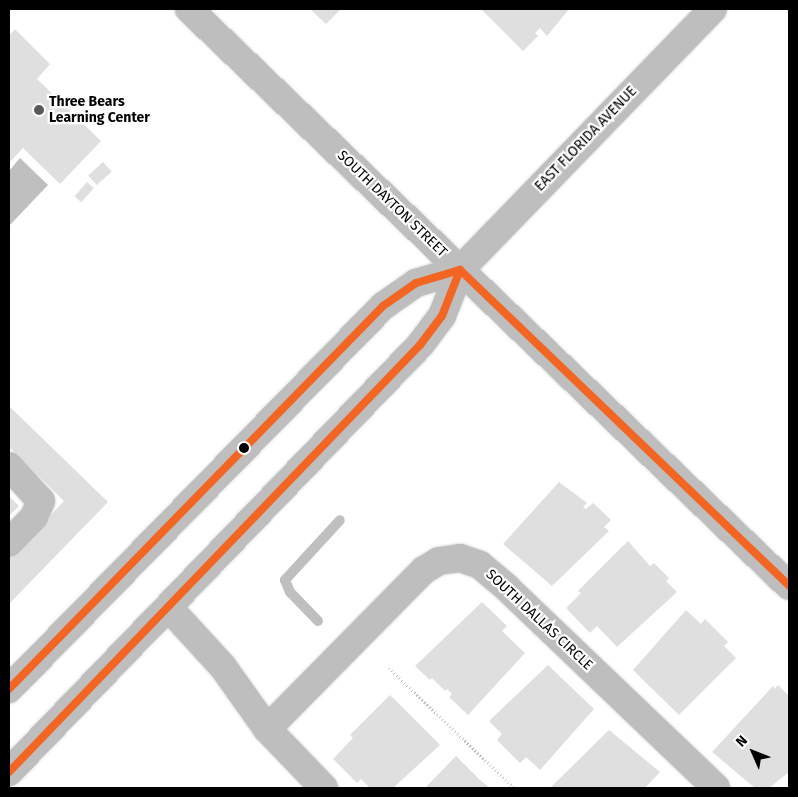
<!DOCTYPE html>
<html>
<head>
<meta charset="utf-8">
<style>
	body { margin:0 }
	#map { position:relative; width:798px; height:797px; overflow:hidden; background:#fff; font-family:"Fira Sans",sans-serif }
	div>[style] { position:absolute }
	.water>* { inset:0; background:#bfbfbf }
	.stream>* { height:10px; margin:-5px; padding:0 5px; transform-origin:5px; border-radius:5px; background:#bfbfbf }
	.building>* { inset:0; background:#dfdfdf; transform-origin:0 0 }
	.path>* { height:3px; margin-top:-1.5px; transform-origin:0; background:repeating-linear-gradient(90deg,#b9b9b9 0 1px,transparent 0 3.5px) }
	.roads { filter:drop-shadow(0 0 1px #dbdbdb) drop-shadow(0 0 1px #dbdbdb) }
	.minor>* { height:28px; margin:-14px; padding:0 14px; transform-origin:14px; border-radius:14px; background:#bebebe }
	.major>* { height:28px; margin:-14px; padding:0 14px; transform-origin:14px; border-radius:14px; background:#bebebe }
	.bus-1>* { height:8px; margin:-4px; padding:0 4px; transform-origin:4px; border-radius:4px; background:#f26522 }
	.dots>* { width:14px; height:14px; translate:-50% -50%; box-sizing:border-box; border:2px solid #fff; border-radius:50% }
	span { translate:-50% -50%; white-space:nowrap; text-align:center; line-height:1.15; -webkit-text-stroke:4.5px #fff; paint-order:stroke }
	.poi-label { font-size:14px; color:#000; font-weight:700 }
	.left { translate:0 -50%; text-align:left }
	.street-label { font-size:14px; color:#000 }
	.frame { position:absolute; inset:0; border:10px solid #000; pointer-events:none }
	.north { position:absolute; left:728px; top:727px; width:50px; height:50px; -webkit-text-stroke:4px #fff; paint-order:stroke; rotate:314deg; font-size:14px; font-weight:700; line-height:20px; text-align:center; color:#000 }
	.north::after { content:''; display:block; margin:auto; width:18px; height:22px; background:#000; clip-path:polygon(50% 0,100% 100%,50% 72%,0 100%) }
</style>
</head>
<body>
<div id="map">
	<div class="water">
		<div style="clip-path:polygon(20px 158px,48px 185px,9px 226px,9px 171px)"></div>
	</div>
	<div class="stream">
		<div style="left:318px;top:621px;width:40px;rotate:-134deg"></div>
		<div style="left:290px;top:592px;width:13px;rotate:-113deg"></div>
		<div style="left:285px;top:580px;width:81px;rotate:-47.5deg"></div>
	</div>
	<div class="building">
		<div style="clip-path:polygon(310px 9px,341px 9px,326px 24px)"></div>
		<div style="clip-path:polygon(481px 9px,569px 9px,547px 36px,540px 28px,535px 33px,538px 36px,523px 51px)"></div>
		<div style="clip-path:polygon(15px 29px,50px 64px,37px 79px,101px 141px,60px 184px,23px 148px,9px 163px,9px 36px)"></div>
		<div style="left:103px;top:162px;width:13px;height:20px;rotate:48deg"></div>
		<div style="left:87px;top:182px;width:9px;height:19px;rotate:41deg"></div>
		<div style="clip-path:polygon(9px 406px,108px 502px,9px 604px,9px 559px,64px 501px,9px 447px)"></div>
		<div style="clip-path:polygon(559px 482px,587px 503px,583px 507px,586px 509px,593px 503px,611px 520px,604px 527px,609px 531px,552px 586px,503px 544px)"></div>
		<div style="clip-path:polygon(9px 496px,19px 506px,9px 516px)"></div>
		<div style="clip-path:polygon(628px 541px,650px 566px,654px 563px,669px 578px,666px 581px,677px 592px,617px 647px,597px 626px,590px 633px,566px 608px,581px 593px,578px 591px)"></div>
		<div style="clip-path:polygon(482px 602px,507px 626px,502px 631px,525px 653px,468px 715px,449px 697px,452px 694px,447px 689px,445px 691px,432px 678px,430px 680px,415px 666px)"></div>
		<div style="clip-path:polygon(686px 610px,701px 624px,705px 619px,728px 642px,724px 646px,736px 658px,679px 715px,633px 670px)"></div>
		<div style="clip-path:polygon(548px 665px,594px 709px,540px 770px,526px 757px,520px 763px,497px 740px,502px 734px,489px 721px)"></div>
		<div style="clip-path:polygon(778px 685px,789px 696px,789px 772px,769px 788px,755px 788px,712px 752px,773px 686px,775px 689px)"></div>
		<div style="clip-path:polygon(390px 695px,440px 745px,393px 788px,370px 788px,361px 779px,357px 783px,333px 759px,353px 738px,350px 735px)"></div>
		<div style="clip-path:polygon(609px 730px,660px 772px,645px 788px,550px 788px)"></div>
		<div style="clip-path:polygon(456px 756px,480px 780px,490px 788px,425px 788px)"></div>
	</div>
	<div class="path">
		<div style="left:389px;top:668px;width:173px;rotate:43.8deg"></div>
	</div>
	<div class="roads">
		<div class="minor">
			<div style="left:189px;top:9px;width:832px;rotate:43.88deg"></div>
			<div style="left:9px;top:466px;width:47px;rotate:47.6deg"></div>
			<div style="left:41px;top:501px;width:17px;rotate:114deg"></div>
			<div style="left:34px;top:517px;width:36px;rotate:134deg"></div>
			<div style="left:169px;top:608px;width:80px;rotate:47.5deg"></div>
			<div style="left:223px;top:667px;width:76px;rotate:54.6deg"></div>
			<div style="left:267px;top:729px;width:82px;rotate:46deg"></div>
			<div style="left:267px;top:729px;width:223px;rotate:-45.4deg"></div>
			<div style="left:424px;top:570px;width:17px;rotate:-31deg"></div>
			<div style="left:439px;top:561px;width:21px;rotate:-8deg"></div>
			<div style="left:460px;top:558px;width:21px;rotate:19deg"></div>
			<div style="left:480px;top:565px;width:35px;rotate:40deg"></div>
			<div style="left:507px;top:588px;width:289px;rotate:43.7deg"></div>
		</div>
		<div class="major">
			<div style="left:9px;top:689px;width:535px;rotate:-45.68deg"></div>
			<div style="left:383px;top:306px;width:40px;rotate:-34.9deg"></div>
			<div style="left:416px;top:283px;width:46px;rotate:-16.5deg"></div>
			<div style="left:9px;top:772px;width:593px;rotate:-46.09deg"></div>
			<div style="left:420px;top:345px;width:36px;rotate:-53deg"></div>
			<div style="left:442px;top:316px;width:49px;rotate:-68.6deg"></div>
			<div style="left:460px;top:270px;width:363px;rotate:-45.9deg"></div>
		</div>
	</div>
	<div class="bus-1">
		<div style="left:460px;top:270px;width:456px;rotate:43.8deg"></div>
		<div style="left:9px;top:689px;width:535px;rotate:-45.68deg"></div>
		<div style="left:383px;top:306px;width:40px;rotate:-34.9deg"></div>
		<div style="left:416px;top:283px;width:46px;rotate:-16.5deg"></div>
		<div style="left:9px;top:772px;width:593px;rotate:-46.09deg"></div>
		<div style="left:420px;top:345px;width:36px;rotate:-53deg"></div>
		<div style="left:442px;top:316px;width:49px;rotate:-68.6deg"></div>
	</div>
	<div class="dots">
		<div style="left:39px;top:110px;background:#595959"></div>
		<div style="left:244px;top:448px;background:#000"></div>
	</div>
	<div class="poi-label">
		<span class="left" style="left:49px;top:110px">Three Bears<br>Learning Center</span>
	</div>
	<div class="street-label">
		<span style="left:586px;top:139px;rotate:-46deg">EAST FLORIDA AVENUE</span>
		<span style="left:392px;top:204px;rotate:44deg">SOUTH DAYTON STREET</span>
		<span style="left:539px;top:620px;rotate:43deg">SOUTH DALLAS CIRCLE</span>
	</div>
	<div class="frame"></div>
	<div class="north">N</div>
</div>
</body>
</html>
